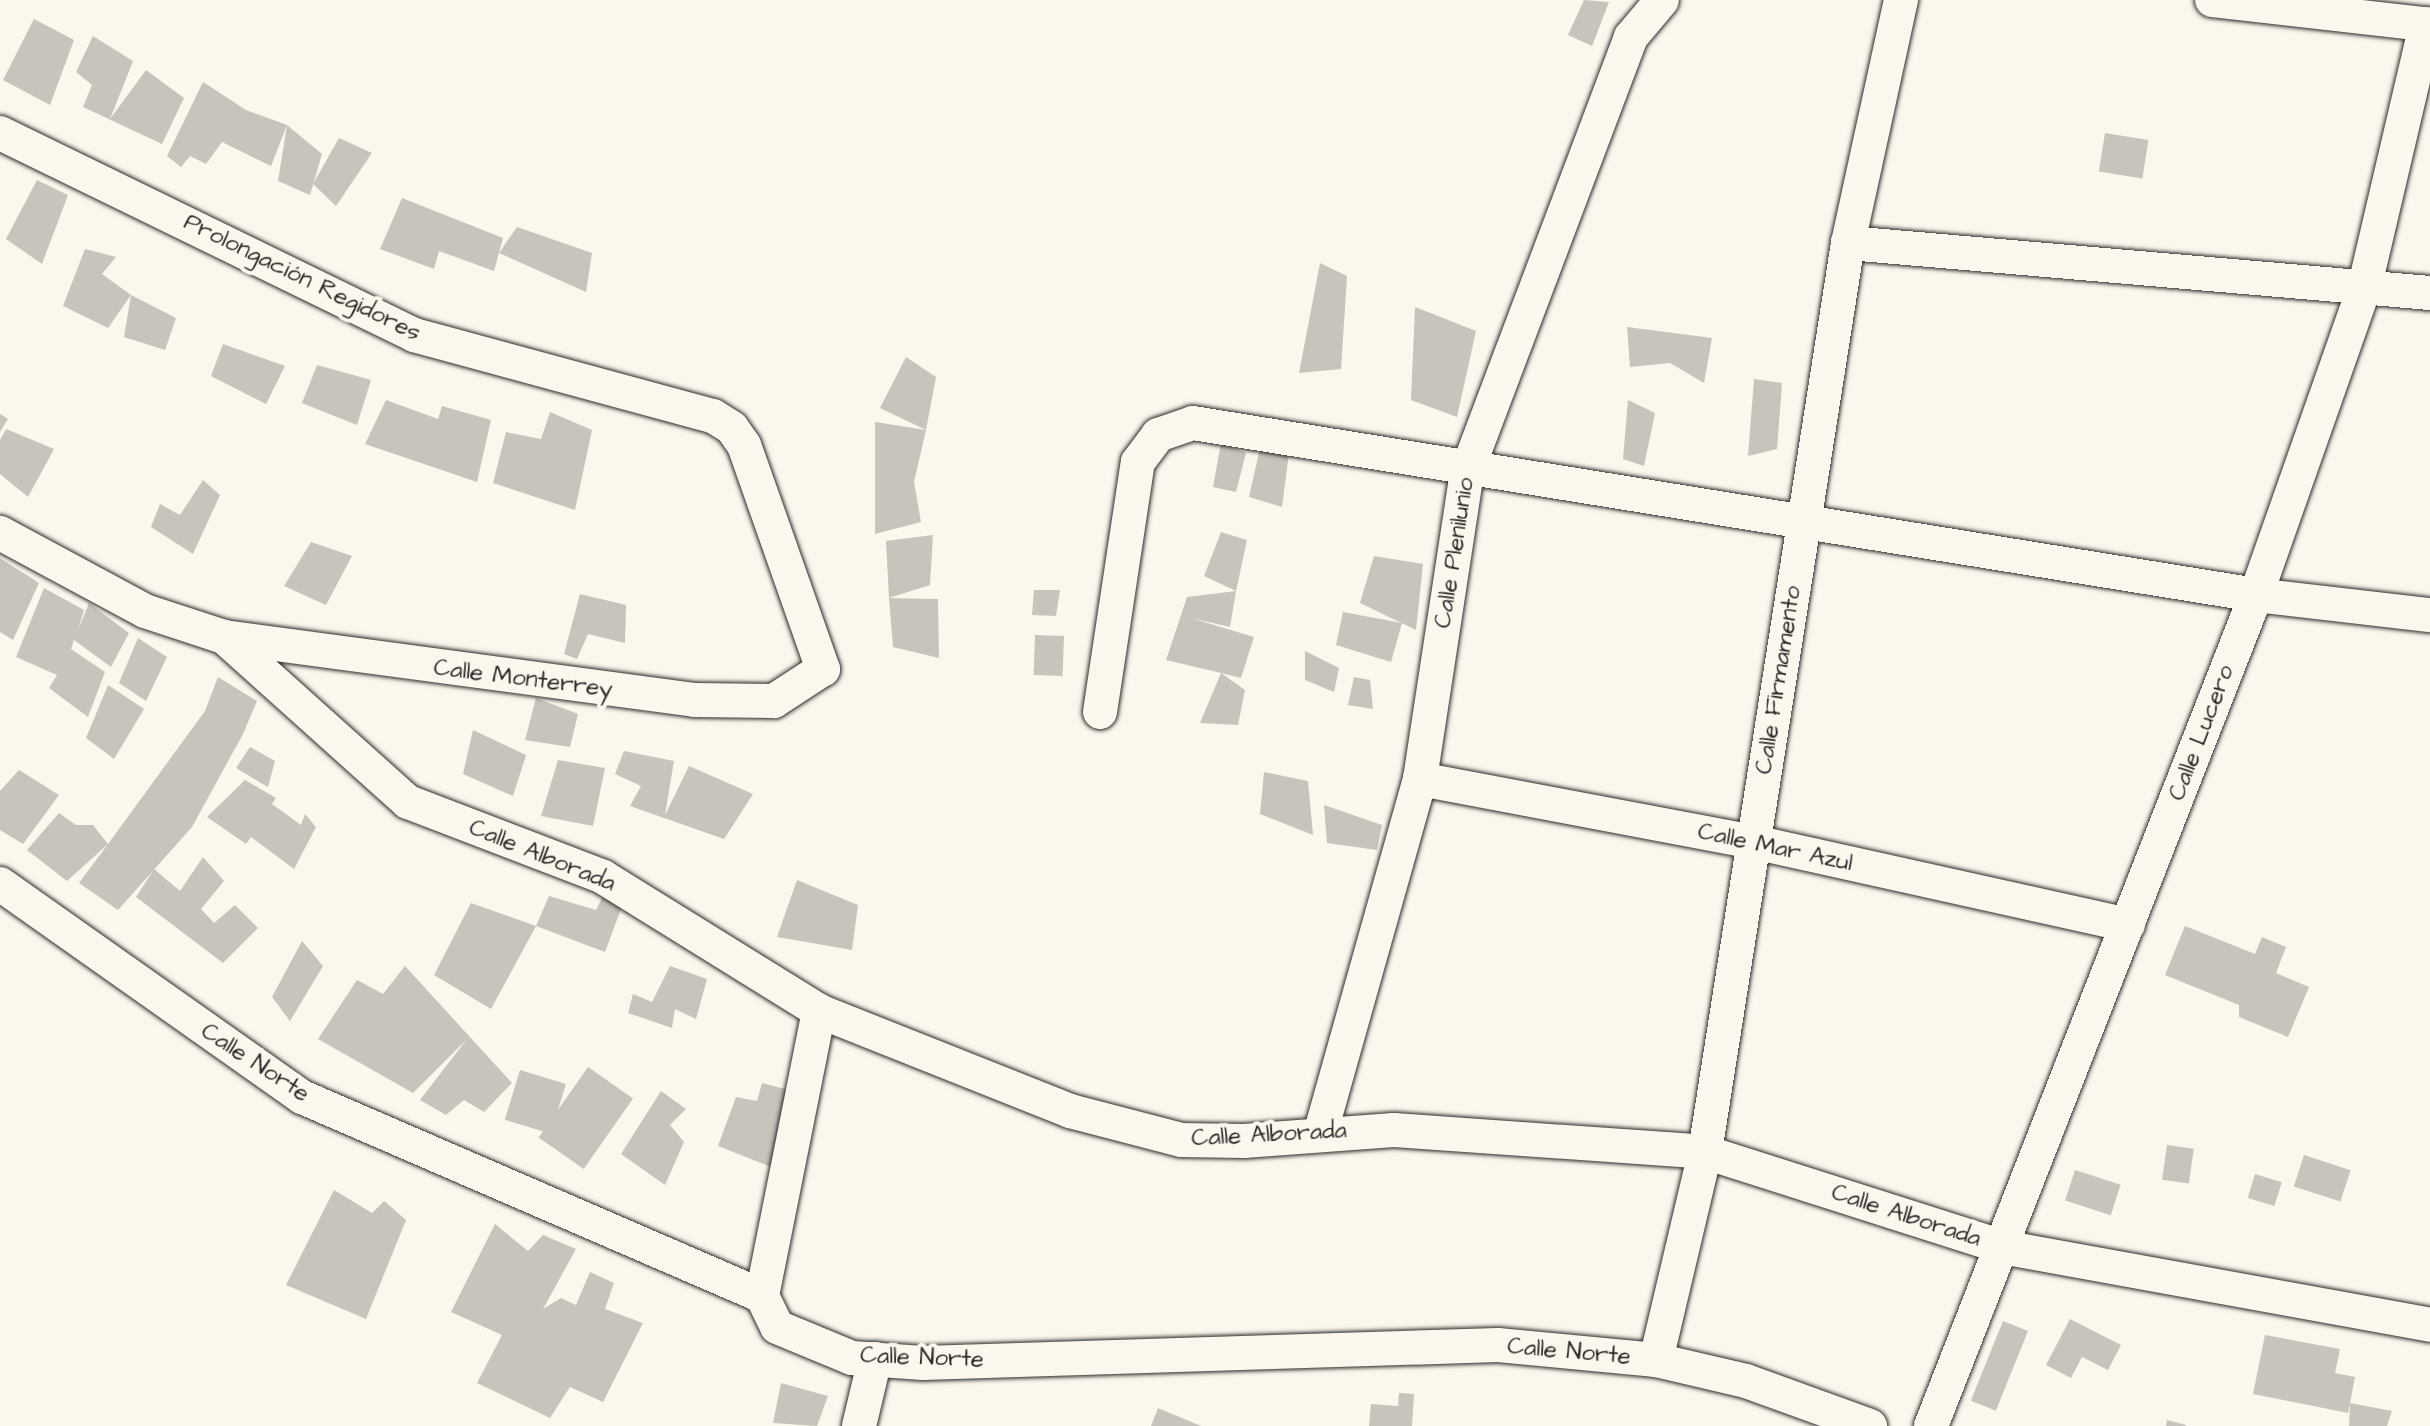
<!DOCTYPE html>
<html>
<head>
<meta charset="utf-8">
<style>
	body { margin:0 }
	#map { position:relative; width:2430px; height:1426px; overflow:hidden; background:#fbf7ec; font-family:"Architects Daughter",sans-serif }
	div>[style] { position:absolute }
	.building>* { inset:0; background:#c7c4bc; transform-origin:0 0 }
	.roads { filter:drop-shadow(0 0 2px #2b2b2b) drop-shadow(0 0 2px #2b2b2b) }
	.minor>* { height:34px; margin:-17px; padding:0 17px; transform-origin:17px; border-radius:17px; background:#fbf7ec }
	span { translate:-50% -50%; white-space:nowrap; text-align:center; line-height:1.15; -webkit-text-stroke:8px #fbf7ec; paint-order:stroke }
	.street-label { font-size:24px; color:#2b2b2b }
</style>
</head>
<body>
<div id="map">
	<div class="building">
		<div style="clip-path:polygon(1584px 0,1609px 2px,1592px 46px,1568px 35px)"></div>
		<div style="clip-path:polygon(34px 19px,74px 40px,50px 105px,3px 80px)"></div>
		<div style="clip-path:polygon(93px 36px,133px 61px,110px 119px,146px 70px,184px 98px,162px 144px,83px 107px,92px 85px,76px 72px)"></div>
		<div style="clip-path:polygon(203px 82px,246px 110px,287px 125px,322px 154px,310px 195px,278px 181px,287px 125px,271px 166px,222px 142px,206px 164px,190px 156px,181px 167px,167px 156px)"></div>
		<div style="left:2105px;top:133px;width:44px;height:39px;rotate:9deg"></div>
		<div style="clip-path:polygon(339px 138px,372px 153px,336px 206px,313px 184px)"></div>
		<div style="clip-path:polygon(37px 180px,68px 195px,42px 264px,6px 239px)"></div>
		<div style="clip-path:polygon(402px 198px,503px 238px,494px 271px,439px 251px,434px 269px,380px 249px)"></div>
		<div style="clip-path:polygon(517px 227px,592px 253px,586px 292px,499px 253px)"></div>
		<div style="clip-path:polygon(85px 249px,116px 257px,102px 274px,131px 295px,108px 328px,63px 306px)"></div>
		<div style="clip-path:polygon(1320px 263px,1347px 276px,1341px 369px,1299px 373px)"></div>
		<div style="clip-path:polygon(131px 295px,176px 318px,165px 350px,124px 337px)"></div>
		<div style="clip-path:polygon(1415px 307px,1476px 331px,1457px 417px,1411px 400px)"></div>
		<div style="clip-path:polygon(1627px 327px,1712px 338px,1704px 383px,1670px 363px,1630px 367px)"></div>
		<div style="clip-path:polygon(223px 344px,285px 366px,266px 404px,211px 376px)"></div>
		<div style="clip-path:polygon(906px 357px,936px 377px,926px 430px,880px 408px)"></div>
		<div style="clip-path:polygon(317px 365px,371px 380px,357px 425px,302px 403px)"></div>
		<div style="clip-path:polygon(1754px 379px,1782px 383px,1777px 449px,1748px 456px)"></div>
		<div style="clip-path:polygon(386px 400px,438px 419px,442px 406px,491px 420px,477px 482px,365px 444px)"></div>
		<div style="clip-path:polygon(1628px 400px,1655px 413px,1644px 466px,1623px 459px)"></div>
		<div style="clip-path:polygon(550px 412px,592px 430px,575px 510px,493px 483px,506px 432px,541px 439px)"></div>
		<div style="clip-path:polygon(0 414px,8px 419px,0 432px)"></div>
		<div style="clip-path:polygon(875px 422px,926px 430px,914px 482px,921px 522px,875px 534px)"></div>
		<div style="clip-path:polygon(6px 429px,54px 449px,28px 497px,0 474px,0 440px)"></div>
		<div style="clip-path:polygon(1221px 443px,1246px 453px,1236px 492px,1213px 487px)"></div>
		<div style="clip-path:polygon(1260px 448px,1289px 453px,1282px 507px,1249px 497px)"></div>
		<div style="clip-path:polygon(203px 480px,220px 495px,193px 554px,151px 527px,160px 504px,180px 515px)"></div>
		<div style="clip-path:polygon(1221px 532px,1247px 540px,1236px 591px,1204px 576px)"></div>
		<div style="clip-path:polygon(933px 535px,930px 585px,889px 598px,938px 599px,939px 658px,893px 647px,889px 598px,886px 541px)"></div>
		<div style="clip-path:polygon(311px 542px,352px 556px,326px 605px,284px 586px)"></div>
		<div style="clip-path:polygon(1374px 556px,1423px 564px,1416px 630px,1360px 603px)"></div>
		<div style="clip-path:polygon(0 558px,39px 583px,13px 640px,0 632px)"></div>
		<div style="clip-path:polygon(44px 588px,84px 610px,78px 630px,89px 603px,129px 633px,111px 667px,74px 640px,71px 649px,105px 672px,88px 717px,49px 688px,57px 675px,16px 657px)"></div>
		<div style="clip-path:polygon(1034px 590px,1060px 590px,1056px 616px,1032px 615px)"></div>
		<div style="clip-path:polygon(1236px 591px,1230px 627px,1191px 618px,1254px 637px,1241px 678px,1221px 673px,1245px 690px,1238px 725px,1200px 723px,1221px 673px,1166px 660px,1187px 597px)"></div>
		<div style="clip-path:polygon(580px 594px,626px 605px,625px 643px,588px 634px,577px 659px,564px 654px)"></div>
		<div style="clip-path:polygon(1343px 612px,1402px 623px,1391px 662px,1336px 645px)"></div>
		<div style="left:1035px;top:635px;width:29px;height:40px;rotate:2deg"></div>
		<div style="clip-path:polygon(138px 638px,167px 657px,146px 701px,119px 683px)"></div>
		<div style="clip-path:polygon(1305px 651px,1339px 668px,1334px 692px,1305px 680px)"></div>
		<div style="clip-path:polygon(218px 677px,257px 701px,243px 734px,192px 827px,118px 910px,79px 883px,108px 844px,67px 881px,27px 850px,59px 813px,76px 825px,93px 825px,108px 844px,205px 711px)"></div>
		<div style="clip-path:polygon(1354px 677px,1370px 680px,1373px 709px,1348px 705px)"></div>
		<div style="clip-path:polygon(108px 685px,144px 709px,114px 759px,86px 738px)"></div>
		<div style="clip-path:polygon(536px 698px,578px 714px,570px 747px,525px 740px)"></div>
		<div style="clip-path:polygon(473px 730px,526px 755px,513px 796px,463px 774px)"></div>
		<div style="clip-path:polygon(250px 747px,275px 761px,268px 787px,236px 768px)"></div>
		<div style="clip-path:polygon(624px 751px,674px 761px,665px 815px,689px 766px,753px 794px,724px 839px,630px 806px,641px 786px,615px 774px)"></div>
		<div style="clip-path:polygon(558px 760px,605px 768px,593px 826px,541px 816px)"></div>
		<div style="clip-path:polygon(19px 770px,59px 795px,23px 844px,0 830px,0 791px)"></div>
		<div style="clip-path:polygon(1264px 772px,1308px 781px,1313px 835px,1260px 814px)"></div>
		<div style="clip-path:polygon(245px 780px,276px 798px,272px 804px,301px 825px,305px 814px,316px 827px,294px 869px,251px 837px,246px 844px,207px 817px)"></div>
		<div style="clip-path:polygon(1324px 805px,1382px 825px,1377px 850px,1327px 843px)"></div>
		<div style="clip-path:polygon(203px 857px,224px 881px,201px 909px,214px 923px,235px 905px,258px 928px,223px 963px,136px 897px,154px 869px,180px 891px)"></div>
		<div style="clip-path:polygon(797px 880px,858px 905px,852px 950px,777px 937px)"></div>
		<div style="clip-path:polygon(604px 894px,621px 909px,605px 952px,536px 926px,549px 896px,596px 910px)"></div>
		<div style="clip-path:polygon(471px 903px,536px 926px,491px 1009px,434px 975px)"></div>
		<div style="clip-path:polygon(2185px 926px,2255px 954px,2262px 937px,2286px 947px,2276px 973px,2309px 987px,2288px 1037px,2239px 1017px,2239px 1005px,2165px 975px)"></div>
		<div style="clip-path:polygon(302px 941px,323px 966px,290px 1021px,272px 997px)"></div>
		<div style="clip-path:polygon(405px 966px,512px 1083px,484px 1112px,464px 1100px,446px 1115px,420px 1100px,467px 1039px,413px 1093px,318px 1039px,357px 980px,383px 994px)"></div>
		<div style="clip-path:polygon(670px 966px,707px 979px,696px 1019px,675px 1009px,672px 1028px,628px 1013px,633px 994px,652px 1002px)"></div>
		<div style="left:588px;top:1067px;width:55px;height:86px;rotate:35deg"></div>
		<div style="left:520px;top:1070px;width:48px;height:52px;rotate:17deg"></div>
		<div style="clip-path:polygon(762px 1083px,789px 1090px,776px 1169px,718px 1146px,736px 1097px,757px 1101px)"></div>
		<div style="clip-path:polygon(661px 1091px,686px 1109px,670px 1125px,684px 1142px,665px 1185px,621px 1154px)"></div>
		<div style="left:2167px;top:1145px;width:27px;height:35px;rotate:8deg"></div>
		<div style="left:2304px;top:1155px;width:49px;height:33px;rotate:18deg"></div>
		<div style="left:2075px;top:1170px;width:48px;height:32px;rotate:18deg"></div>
		<div style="left:2255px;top:1174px;width:28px;height:25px;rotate:17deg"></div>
		<div style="clip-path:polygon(334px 1190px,372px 1213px,384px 1201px,406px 1220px,366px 1319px,286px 1285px)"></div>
		<div style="clip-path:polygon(495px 1224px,528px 1251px,543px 1235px,576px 1249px,543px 1309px,561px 1298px,576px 1305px,590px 1272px,614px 1283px,605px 1309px,643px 1323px,603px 1402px,570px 1387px,550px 1418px,477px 1383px,502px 1335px,451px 1312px)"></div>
		<div style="clip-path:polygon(2070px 1319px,2121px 1345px,2108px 1370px,2082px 1357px,2071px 1378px,2046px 1365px)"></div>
		<div style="left:2003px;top:1321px;width:27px;height:86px;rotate:22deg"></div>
		<div style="clip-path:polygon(2265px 1335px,2340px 1349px,2335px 1373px,2355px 1377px,2350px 1403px,2392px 1411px,2387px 1426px,2349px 1426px,2350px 1403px,2348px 1413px,2253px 1394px)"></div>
		<div style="clip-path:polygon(781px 1383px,828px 1396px,817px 1426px,773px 1423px)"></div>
		<div style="clip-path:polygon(1399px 1393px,1414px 1394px,1412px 1426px,1369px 1426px,1371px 1404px,1398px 1406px)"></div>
		<div style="clip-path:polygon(1158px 1408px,1201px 1426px,1151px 1426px)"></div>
		<div style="clip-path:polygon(2167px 1420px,2186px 1425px,2186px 1426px,2166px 1426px)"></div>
	</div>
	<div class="roads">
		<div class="minor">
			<div style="left:2212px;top:0;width:219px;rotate:6.5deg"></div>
			<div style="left:0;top:133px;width:461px;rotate:26deg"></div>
			<div style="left:414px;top:335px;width:310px;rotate:15.2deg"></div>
			<div style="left:713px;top:416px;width:22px;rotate:32deg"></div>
			<div style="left:732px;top:428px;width:21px;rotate:55deg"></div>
			<div style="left:744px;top:445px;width:238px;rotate:70.6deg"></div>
			<div style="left:823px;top:669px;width:59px;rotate:146.9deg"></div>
			<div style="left:774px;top:701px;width:79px;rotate:-179.3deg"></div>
			<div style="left:695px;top:700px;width:475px;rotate:-172.4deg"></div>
			<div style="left:224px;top:637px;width:83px;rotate:-161.8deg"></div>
			<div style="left:145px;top:611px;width:165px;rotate:-151.7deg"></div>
			<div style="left:1848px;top:243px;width:584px;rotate:4.91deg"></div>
			<div style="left:224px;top:637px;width:247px;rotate:41.9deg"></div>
			<div style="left:408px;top:802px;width:209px;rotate:21deg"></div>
			<div style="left:603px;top:877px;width:254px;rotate:31.8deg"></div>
			<div style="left:819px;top:1011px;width:270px;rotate:21.7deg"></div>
			<div style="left:1070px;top:1111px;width:115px;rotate:14.6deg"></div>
			<div style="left:1181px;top:1140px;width:63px;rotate:0.9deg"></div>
			<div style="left:1244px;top:1141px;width:150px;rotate:-4.2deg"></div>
			<div style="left:1394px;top:1130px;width:312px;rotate:4deg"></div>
			<div style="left:1705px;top:1152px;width:312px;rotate:17.7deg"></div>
			<div style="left:2002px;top:1247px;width:435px;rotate:10.3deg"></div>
			<div style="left:1100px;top:712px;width:253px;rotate:-81.4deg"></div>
			<div style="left:1138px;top:462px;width:34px;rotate:-53deg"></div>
			<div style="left:1158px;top:435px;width:37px;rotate:-19deg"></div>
			<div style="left:1193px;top:423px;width:1077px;rotate:9.19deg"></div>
			<div style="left:2256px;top:595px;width:175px;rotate:6.6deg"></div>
			<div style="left:1420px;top:779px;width:340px;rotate:10.7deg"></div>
			<div style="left:1754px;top:842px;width:383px;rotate:12.5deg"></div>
			<div style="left:0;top:884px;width:370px;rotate:35.2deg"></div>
			<div style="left:302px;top:1097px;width:501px;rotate:23.39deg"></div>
			<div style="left:762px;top:1296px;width:34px;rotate:64deg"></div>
			<div style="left:777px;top:1327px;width:81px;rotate:22.5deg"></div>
			<div style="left:852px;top:1358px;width:71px;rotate:4deg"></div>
			<div style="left:923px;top:1363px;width:575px;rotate:-1.79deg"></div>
			<div style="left:1498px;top:1345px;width:159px;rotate:5.4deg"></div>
			<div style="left:1656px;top:1360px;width:92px;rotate:13.1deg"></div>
			<div style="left:1746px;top:1381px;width:132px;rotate:19.9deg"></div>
			<div style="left:1321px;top:1131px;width:366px;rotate:-74.3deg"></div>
			<div style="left:1420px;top:779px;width:312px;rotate:-81.3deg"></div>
			<div style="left:1467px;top:471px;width:464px;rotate:-69.3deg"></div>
			<div style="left:1631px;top:37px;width:48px;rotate:-50deg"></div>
			<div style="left:762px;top:1296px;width:291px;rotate:-78.7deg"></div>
			<div style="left:1656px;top:1360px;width:214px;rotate:-76.7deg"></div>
			<div style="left:1705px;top:1152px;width:920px;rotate:-81.06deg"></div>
			<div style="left:1848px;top:243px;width:249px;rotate:-77.7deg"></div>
			<div style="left:859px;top:1426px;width:69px;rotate:-76.6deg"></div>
			<div style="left:1931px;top:1426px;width:892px;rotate:-68.64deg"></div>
			<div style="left:2256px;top:595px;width:329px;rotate:-70.6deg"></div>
			<div style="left:2365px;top:285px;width:268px;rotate:-76.8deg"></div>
		</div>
	</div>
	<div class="street-label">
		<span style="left:302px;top:278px;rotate:26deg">Prolongación Regidores</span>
		<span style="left:1455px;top:553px;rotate:-81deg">Calle Plenilunio</span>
		<span style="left:523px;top:679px;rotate:7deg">Calle Monterrey</span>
		<span style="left:1779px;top:680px;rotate:-81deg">Calle Firmamento</span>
		<span style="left:2202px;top:733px;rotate:-69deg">Calle Lucero</span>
		<span style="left:1775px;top:848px;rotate:12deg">Calle Mar Azul</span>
		<span style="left:542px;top:856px;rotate:22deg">Calle Alborada</span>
		<span style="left:255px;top:1063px;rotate:33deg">Calle Norte</span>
		<span style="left:1269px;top:1135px;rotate:-3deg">Calle Alborada</span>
		<span style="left:1906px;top:1216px;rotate:18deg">Calle Alborada</span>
		<span style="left:1569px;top:1352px;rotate:5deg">Calle Norte</span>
		<span style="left:922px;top:1358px;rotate:2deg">Calle Norte</span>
	</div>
</div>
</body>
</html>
